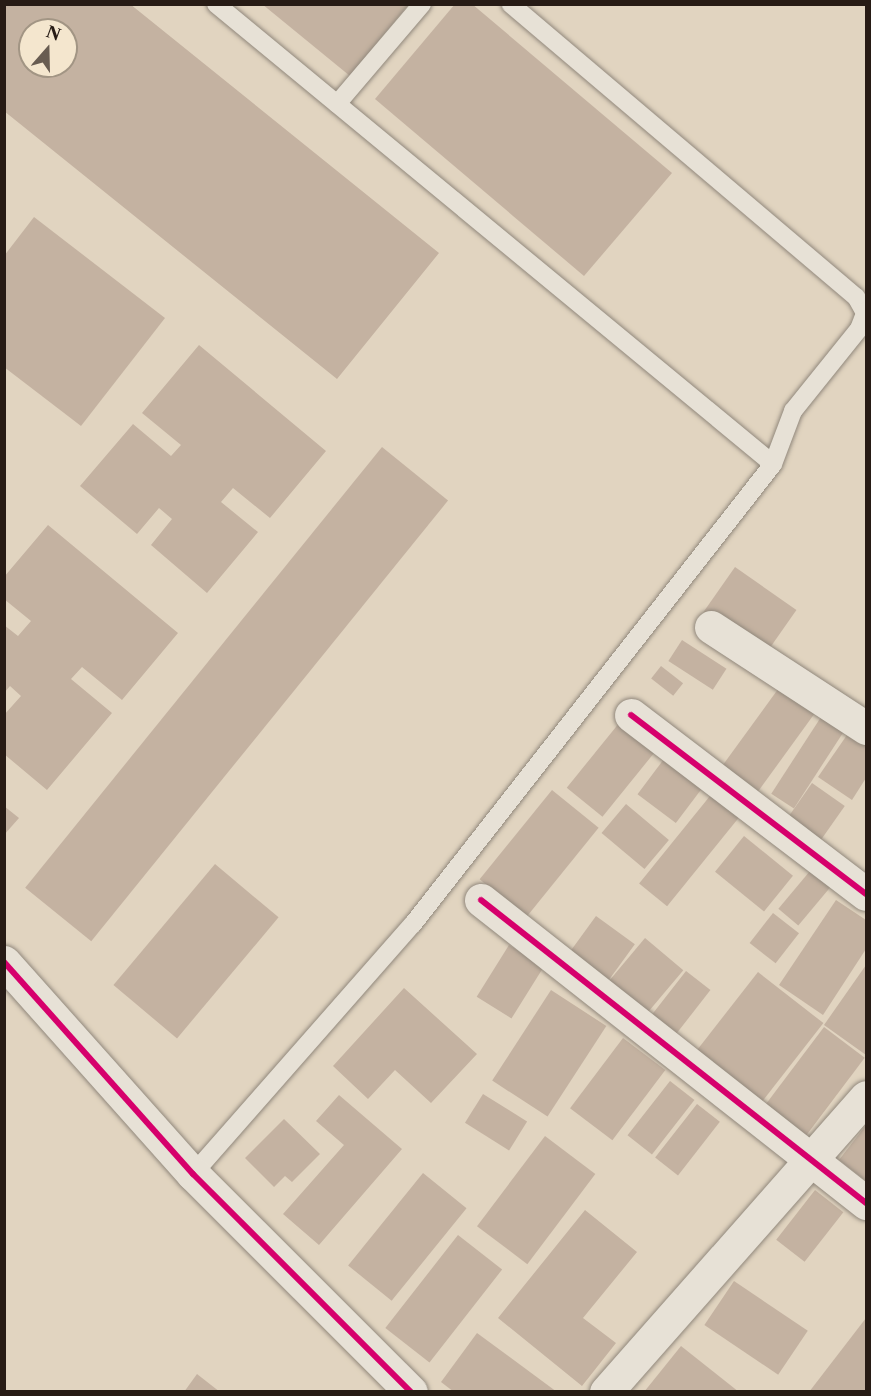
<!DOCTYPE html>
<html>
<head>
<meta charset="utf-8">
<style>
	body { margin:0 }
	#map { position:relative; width:871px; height:1396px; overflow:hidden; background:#e1d4c0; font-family:"Libre Caslon Text",serif }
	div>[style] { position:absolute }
	.building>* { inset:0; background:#c4b2a1; transform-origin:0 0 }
	.roads { filter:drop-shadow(0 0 2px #91887c) drop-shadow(0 0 2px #91887c) }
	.service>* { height:18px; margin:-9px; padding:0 9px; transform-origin:9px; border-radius:9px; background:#e7e1d6 }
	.minor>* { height:33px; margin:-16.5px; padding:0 16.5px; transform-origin:16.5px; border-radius:16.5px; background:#e7e1d6 }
	.tertiary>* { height:33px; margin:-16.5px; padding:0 16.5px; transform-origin:16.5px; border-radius:16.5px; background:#e7e1d6 }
	.cycleway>* { height:6px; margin:-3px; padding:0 3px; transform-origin:3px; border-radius:3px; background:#d6006c }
	span { translate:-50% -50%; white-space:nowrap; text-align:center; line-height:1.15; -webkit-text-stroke:4.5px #f4e6ce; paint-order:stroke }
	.frame { position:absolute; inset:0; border:6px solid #271b15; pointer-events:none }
	.north { position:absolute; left:18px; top:18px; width:60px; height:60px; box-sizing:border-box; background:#f4e6ce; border:2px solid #a29584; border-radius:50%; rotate:20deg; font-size:16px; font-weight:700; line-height:24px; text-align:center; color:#271b15 }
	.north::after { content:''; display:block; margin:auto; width:21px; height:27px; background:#685c51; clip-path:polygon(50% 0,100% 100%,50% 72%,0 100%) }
</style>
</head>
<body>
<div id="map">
	<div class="building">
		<div style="clip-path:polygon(evenodd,4px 4px,130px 4px,439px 253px,337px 379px,4px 111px,4px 4px,30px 30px,66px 30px,66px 66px,30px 66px,30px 30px)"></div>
		<div style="clip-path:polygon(262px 4px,409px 4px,350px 76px)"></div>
		<div style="clip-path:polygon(455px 4px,472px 4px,672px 173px,584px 276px,375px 99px)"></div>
		<div style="clip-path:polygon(34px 217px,165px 318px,81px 426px,4px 367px,4px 256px)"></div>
		<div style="clip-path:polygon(199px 345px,326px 451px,270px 518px,233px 488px,221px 502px,258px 532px,207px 593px,151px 545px,172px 519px,159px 508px,137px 534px,80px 486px,133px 424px,171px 456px,181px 445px,142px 413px)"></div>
		<div style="left:382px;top:447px;width:85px;height:567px;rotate:39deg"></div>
		<div style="clip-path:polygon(48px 525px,178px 633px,122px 700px,82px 667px,71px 679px,112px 713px,47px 790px,4px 754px,4px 715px,21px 696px,10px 686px,4px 693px,4px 625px,18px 636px,31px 621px,4px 599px,4px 577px)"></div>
		<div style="left:735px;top:567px;width:75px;height:55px;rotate:35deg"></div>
		<div style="left:682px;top:640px;width:53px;height:25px;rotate:33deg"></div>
		<div style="left:661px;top:666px;width:28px;height:16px;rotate:38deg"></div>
		<div style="left:781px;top:685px;width:44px;height:99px;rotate:36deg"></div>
		<div style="left:823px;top:714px;width:27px;height:95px;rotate:33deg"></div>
		<div style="left:624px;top:717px;width:46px;height:91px;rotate:39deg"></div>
		<div style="clip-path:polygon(849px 732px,866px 744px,866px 778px,852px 800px,818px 777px)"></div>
		<div style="left:667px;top:755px;width:48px;height:49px;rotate:37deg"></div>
		<div style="left:812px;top:783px;width:40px;height:49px;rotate:35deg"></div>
		<div style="left:552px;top:790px;width:60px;height:115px;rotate:39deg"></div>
		<div style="left:714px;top:791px;width:36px;height:119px;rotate:39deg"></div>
		<div style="left:626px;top:804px;width:56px;height:38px;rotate:40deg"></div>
		<div style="clip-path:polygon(4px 806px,19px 818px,4px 835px)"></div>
		<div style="left:744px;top:836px;width:63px;height:46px;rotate:39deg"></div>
		<div style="left:215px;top:864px;width:83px;height:158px;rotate:40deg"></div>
		<div style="left:815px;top:865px;width:26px;height:57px;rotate:40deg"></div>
		<div style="clip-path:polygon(836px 900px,866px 920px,866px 949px,823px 1015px,779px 985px)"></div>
		<div style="left:773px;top:913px;width:33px;height:38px;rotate:38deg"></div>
		<div style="left:596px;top:916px;width:48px;height:47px;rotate:36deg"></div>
		<div style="left:645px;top:938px;width:50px;height:59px;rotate:40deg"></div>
		<div style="left:509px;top:945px;width:41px;height:61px;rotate:32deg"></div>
		<div style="clip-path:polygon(866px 965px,866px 1055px,824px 1025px)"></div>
		<div style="left:686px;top:971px;width:31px;height:58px;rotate:38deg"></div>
		<div style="left:758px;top:972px;width:83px;height:105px;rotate:38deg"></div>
		<div style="clip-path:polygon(404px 988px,477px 1054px,431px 1103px,395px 1070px,368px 1099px,333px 1066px)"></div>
		<div style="left:551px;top:990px;width:66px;height:108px;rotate:33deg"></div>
		<div style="left:824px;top:1027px;width:51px;height:103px;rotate:37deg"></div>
		<div style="left:623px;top:1038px;width:53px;height:88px;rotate:37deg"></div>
		<div style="left:670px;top:1081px;width:31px;height:69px;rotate:38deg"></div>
		<div style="left:483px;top:1094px;width:52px;height:34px;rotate:32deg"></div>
		<div style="clip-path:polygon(339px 1095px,402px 1149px,319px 1245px,283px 1214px,344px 1145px,316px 1121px)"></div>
		<div style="left:697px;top:1104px;width:29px;height:68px;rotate:38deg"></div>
		<div style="clip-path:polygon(284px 1119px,320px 1154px,292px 1182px,285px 1176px,274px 1187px,245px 1158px)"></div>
		<div style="clip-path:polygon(866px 1125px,866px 1181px,839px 1160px)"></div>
		<div style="left:545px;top:1136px;width:63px;height:113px;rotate:37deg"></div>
		<div style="left:423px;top:1173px;width:56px;height:119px;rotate:39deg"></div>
		<div style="left:815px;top:1190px;width:36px;height:63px;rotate:38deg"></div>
		<div style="clip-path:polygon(585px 1210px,637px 1252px,583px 1318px,616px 1343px,582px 1386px,498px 1318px)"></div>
		<div style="left:458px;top:1235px;width:56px;height:118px;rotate:38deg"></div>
		<div style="left:734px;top:1281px;width:89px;height:53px;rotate:34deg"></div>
		<div style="clip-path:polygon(866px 1318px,866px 1392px,809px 1392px)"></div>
		<div style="clip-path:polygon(477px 1333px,557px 1392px,454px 1392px,441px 1382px)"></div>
		<div style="clip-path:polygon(681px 1346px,739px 1392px,644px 1392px)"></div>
		<div style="clip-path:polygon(197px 1374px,220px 1392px,184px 1392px)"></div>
	</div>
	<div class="roads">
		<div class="service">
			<div style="left:216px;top:4px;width:722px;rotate:39.55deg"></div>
			<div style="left:337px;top:104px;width:131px;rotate:-49.6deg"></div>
			<div style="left:193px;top:1174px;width:333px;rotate:-48.7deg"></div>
			<div style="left:413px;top:924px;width:584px;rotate:-51.95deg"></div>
			<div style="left:773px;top:464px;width:57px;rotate:-69.3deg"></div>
			<div style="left:793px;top:411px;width:105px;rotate:-51.2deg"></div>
			<div style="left:859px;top:329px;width:17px;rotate:-69deg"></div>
			<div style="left:865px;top:313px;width:18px;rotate:-119deg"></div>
			<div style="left:856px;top:297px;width:453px;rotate:-139.7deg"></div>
		</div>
		<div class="minor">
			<div style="left:711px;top:627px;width:185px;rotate:33.1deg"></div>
			<div style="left:631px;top:715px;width:295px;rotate:37.3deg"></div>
			<div style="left:481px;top:900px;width:490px;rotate:38.2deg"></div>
			<div style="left:606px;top:1392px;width:393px;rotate:-48.6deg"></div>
		</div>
		<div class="tertiary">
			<div style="left:4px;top:962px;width:284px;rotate:48.3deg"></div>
			<div style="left:193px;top:1174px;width:308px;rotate:45deg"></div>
		</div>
	</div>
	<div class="cycleway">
		<div style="left:631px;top:715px;width:295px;rotate:37.3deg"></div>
		<div style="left:481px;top:900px;width:490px;rotate:38.2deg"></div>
		<div style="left:4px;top:962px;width:284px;rotate:48.3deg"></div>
		<div style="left:193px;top:1174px;width:308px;rotate:45deg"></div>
	</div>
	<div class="frame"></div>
	<div class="north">N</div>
</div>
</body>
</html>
